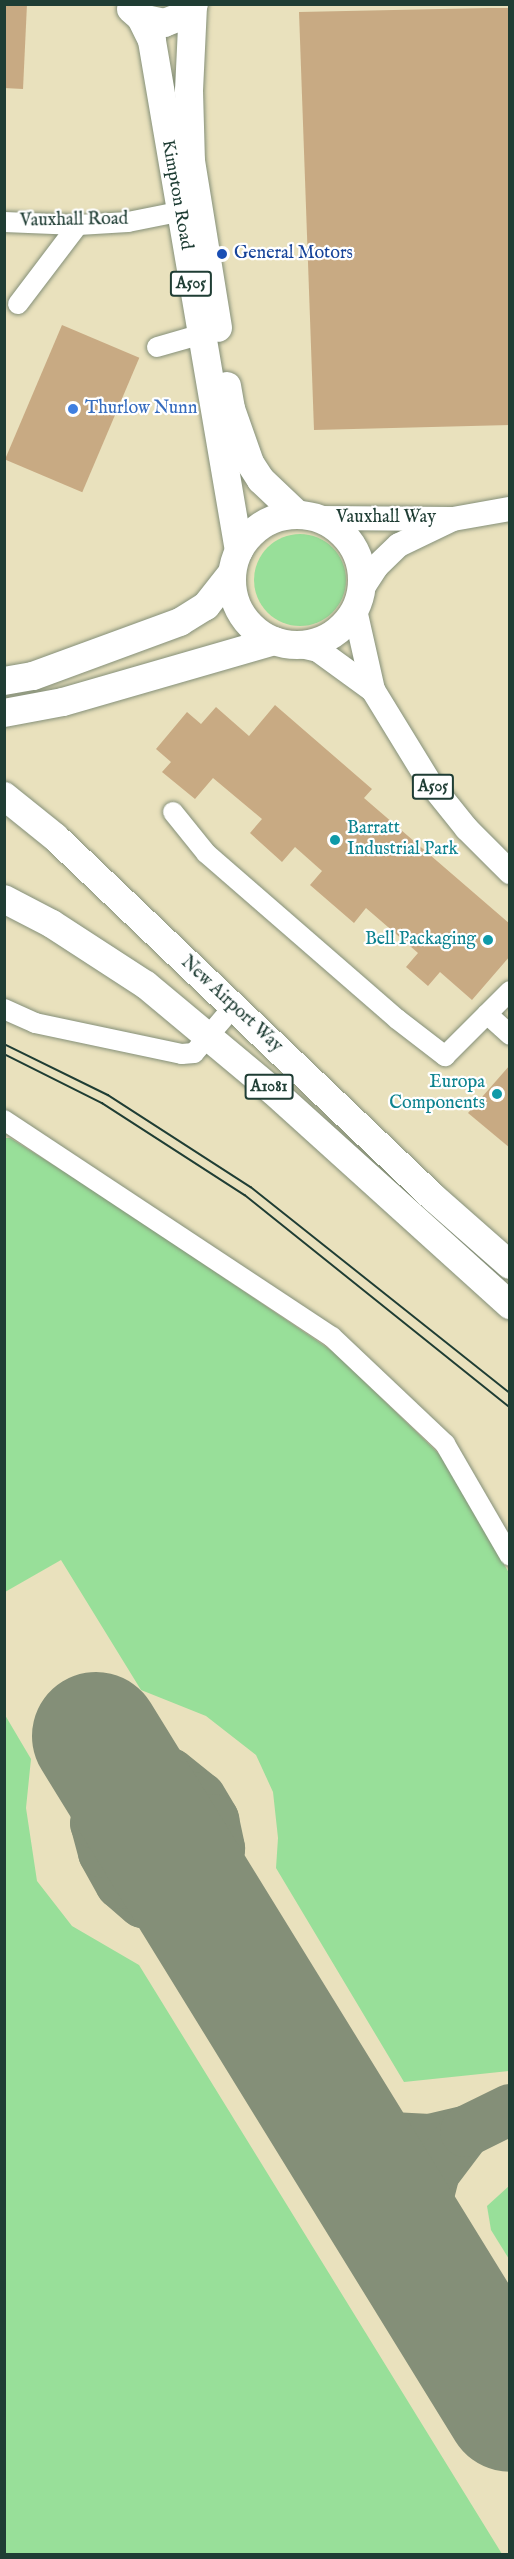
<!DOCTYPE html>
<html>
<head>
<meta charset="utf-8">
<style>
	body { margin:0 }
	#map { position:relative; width:514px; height:2559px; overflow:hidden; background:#e9e1bd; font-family:"IM FELL English",serif }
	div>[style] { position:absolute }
	.green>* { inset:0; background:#98df99 }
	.round { border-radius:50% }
	.taxiway>* { height:51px; margin:-25.5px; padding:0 25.5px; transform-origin:25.5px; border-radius:25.5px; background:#848f78 }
	.runway>* { height:128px; margin:-64px; padding:0 64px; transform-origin:64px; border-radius:64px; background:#848f78 }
	.building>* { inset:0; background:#c8aa83; transform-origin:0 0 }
	.roads { filter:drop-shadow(0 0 2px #848f78) drop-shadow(0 0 2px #848f78) }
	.minor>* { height:20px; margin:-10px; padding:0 10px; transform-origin:10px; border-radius:10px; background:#fff }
	.major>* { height:24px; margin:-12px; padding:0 12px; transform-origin:12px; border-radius:12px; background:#fff }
	.highway>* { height:28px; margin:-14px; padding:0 14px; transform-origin:14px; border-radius:14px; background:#fff }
	.highway>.ring { margin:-14px; padding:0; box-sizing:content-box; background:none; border:28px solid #fff; border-radius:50% }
	.tram>* { height:1.5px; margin:-0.75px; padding:0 0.75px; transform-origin:0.75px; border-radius:0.75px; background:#1f3d34 }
	.dots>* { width:16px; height:16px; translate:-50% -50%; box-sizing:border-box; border:3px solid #fff; border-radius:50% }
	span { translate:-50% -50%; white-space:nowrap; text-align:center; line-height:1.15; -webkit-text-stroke:4.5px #fff; paint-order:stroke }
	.shield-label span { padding:2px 4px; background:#fff; border:2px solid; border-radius:4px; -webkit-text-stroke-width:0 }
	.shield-label { font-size:16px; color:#1f3d34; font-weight:700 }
	.street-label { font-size:18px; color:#1f3d34 }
	.transit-label { font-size:18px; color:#164399 }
	.left { translate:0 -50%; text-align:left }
	.shop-label { font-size:18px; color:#366cbe }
	.culture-label { font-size:18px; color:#0d838f }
	.right { translate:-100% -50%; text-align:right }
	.frame { position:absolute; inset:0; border:6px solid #1f3d34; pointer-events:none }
</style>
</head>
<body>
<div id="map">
	<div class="green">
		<div class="round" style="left:254px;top:534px;width:92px;height:92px"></div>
		<div style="clip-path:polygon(4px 1138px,10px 1138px,100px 1194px,335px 1353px,444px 1459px,509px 1573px,509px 2071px,404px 2082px,276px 1868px,278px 1838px,273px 1792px,256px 1755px,206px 1716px,141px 1690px,61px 1560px,5px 1592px)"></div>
		<div style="clip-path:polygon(5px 1715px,31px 1759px,26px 1808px,37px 1881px,72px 1926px,139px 1965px,502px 2554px,5px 2554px)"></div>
		<div style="clip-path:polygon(509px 2186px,509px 2259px,491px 2230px,487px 2206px)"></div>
	</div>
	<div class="taxiway">
		<div style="left:143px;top:1765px;width:28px;rotate:17deg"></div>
		<div style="left:170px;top:1773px;width:38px;rotate:39deg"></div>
		<div style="left:200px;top:1797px;width:26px;rotate:59deg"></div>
		<div style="left:213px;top:1819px;width:30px;rotate:78deg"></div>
		<div style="left:219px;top:1848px;width:39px;rotate:102deg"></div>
		<div style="left:211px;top:1886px;width:21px;rotate:127deg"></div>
		<div style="left:198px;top:1903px;width:27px;rotate:163deg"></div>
		<div style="left:172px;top:1911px;width:31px;rotate:-163deg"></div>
		<div style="left:142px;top:1902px;width:29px;rotate:-139deg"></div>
		<div style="left:120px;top:1883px;width:35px;rotate:-119deg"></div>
		<div style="left:103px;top:1852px;width:30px;rotate:-105deg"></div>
		<div style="left:95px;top:1823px;width:38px;rotate:-81deg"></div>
		<div style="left:101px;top:1785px;width:22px;rotate:-54deg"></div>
		<div style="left:114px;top:1767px;width:29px;rotate:-4deg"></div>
		<div style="left:320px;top:2100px;width:47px;rotate:35.4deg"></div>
		<div style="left:358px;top:2127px;width:34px;rotate:17deg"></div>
		<div style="left:391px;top:2137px;width:38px;rotate:3deg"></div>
		<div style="left:429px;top:2139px;width:37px;rotate:-13deg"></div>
		<div style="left:430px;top:2280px;width:58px;rotate:-99deg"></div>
		<div style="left:421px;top:2223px;width:53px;rotate:-75.7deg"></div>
		<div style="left:434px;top:2172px;width:51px;rotate:-52.9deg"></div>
		<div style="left:465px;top:2131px;width:50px;rotate:-26.1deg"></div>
	</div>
	<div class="runway">
		<div style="left:96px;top:1736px;width:789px;rotate:58.36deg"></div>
	</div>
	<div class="building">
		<div style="clip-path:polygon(4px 4px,27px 4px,23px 89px,4px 88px)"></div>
		<div style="clip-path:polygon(488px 8px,510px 8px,510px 425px,314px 430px,299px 12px)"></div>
		<div style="left:62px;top:325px;width:84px;height:146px;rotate:23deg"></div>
		<div style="clip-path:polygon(275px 705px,372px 789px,364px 798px,510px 924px,510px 956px,472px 1000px,440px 972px,428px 986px,406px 967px,418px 953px,366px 908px,354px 923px,310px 885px,322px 871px,295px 847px,282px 862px,250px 833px,262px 819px,213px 778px,195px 799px,162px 772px,171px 762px,156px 749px,187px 712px,201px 724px,216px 707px,249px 736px)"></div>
		<div style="clip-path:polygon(510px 1065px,510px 1148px,468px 1113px)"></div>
	</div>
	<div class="roads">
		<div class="minor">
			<div style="left:4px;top:222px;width:74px;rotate:2.3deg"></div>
			<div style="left:78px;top:225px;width:50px;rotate:-3.4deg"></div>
			<div style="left:128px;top:222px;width:51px;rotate:-11.3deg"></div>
			<div style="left:18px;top:304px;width:99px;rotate:-52.8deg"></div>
			<div style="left:157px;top:347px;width:44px;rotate:-15.9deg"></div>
			<div style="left:173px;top:812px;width:53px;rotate:51.2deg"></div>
			<div style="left:206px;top:853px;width:253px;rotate:41deg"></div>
			<div style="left:397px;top:1019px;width:61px;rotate:37.6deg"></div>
			<div style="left:445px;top:1056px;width:92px;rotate:-45deg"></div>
			<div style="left:4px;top:1009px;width:34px;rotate:24deg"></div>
			<div style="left:35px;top:1023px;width:150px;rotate:11.9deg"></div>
			<div style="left:182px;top:1054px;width:12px;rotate:-5deg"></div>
			<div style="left:194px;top:1053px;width:60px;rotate:-49.7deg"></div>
			<div style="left:487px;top:1014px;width:31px;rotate:42deg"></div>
			<div style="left:4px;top:1120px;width:393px;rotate:33.5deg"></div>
			<div style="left:332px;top:1337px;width:156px;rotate:43.4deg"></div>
			<div style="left:445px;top:1444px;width:129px;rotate:59.9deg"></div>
		</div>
		<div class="major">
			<div style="left:319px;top:518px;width:132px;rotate:0.4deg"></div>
			<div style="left:362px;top:589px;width:27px;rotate:-57deg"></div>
			<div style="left:377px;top:566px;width:30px;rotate:-44deg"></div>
			<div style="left:399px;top:545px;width:60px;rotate:-25.7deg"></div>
			<div style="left:453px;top:519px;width:58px;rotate:-10deg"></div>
			<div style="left:355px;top:610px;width:82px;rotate:77.3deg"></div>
			<div style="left:373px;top:690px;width:109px;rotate:58.5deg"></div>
			<div style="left:430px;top:783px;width:59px;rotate:51.2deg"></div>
			<div style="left:467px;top:829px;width:61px;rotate:45deg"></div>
			<div style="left:297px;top:645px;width:22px;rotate:13deg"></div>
			<div style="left:318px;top:650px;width:68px;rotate:36deg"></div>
		</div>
		<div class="highway">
			<div style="left:193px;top:6px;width:85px;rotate:92.7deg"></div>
			<div style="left:189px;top:91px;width:70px;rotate:88.4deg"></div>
			<div style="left:191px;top:161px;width:169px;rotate:80.8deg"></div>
			<div style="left:131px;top:9px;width:13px;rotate:42deg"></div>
			<div style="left:141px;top:18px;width:24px;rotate:12deg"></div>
			<div style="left:164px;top:23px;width:22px;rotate:-21deg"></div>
			<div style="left:185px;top:15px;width:14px;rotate:-51deg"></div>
			<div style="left:141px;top:18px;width:25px;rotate:64deg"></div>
			<div style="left:152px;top:41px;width:517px;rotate:80.32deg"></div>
			<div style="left:227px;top:386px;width:23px;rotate:80deg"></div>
			<div style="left:231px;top:409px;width:57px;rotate:70.6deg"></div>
			<div style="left:250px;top:463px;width:20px;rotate:57deg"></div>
			<div style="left:261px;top:480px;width:50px;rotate:43.4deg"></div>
			<div class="ring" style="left:232px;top:515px;width:102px;height:102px"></div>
			<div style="left:4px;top:681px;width:29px;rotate:-10deg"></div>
			<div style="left:33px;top:676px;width:157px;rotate:-20.2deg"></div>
			<div style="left:180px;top:622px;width:31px;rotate:-32deg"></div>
			<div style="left:206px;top:606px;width:42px;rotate:-51.8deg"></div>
			<div style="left:4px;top:713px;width:60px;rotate:-10.6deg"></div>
			<div style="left:63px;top:702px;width:220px;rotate:-16.1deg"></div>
			<div style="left:4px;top:796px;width:65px;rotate:38.8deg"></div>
			<div style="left:55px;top:837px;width:523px;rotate:43.61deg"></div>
			<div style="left:434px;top:1198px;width:101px;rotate:41.4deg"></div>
			<div style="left:4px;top:899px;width:54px;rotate:27.5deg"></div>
			<div style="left:52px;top:924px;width:112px;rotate:33deg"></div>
			<div style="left:146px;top:985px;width:164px;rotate:39.8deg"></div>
			<div style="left:272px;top:1090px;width:321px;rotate:42.1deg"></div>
		</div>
	</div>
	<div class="tram">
		<div style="left:4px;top:1044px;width:116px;rotate:26.1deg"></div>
		<div style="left:108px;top:1095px;width:170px;rotate:32.8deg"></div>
		<div style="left:251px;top:1187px;width:331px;rotate:38.5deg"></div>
		<div style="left:4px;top:1054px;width:110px;rotate:26.6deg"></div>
		<div style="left:102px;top:1103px;width:170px;rotate:32.8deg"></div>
		<div style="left:245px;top:1195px;width:339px;rotate:38.7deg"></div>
	</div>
	<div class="dots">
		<div style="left:222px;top:254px;background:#1a4fb4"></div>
		<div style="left:73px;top:409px;background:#3f7fe0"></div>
		<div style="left:335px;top:840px;background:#0f9aa8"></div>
		<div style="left:488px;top:940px;background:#0f9aa8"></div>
		<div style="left:497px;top:1094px;background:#0f9aa8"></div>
	</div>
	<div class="shield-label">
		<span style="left:191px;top:284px">A505</span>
		<span style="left:433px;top:787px">A505</span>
		<span style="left:269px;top:1087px">A1081</span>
	</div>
	<div class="street-label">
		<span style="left:176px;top:195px;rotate:80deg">Kimpton Road</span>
		<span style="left:74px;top:221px;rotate:-1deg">Vauxhall Road</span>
		<span style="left:386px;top:518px">Vauxhall Way</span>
		<span style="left:231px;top:1005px;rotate:43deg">New Airport Way</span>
	</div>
	<div class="transit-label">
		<span class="left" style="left:234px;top:254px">General Motors</span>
	</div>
	<div class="shop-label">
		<span class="left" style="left:85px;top:409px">Thurlow Nunn</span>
	</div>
	<div class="culture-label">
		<span class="left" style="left:347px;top:840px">Barratt<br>Industrial Park</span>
		<span class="right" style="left:476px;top:940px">Bell Packaging</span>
		<span class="right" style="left:485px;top:1094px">Europa<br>Components</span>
	</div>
	<div class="frame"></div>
</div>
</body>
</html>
